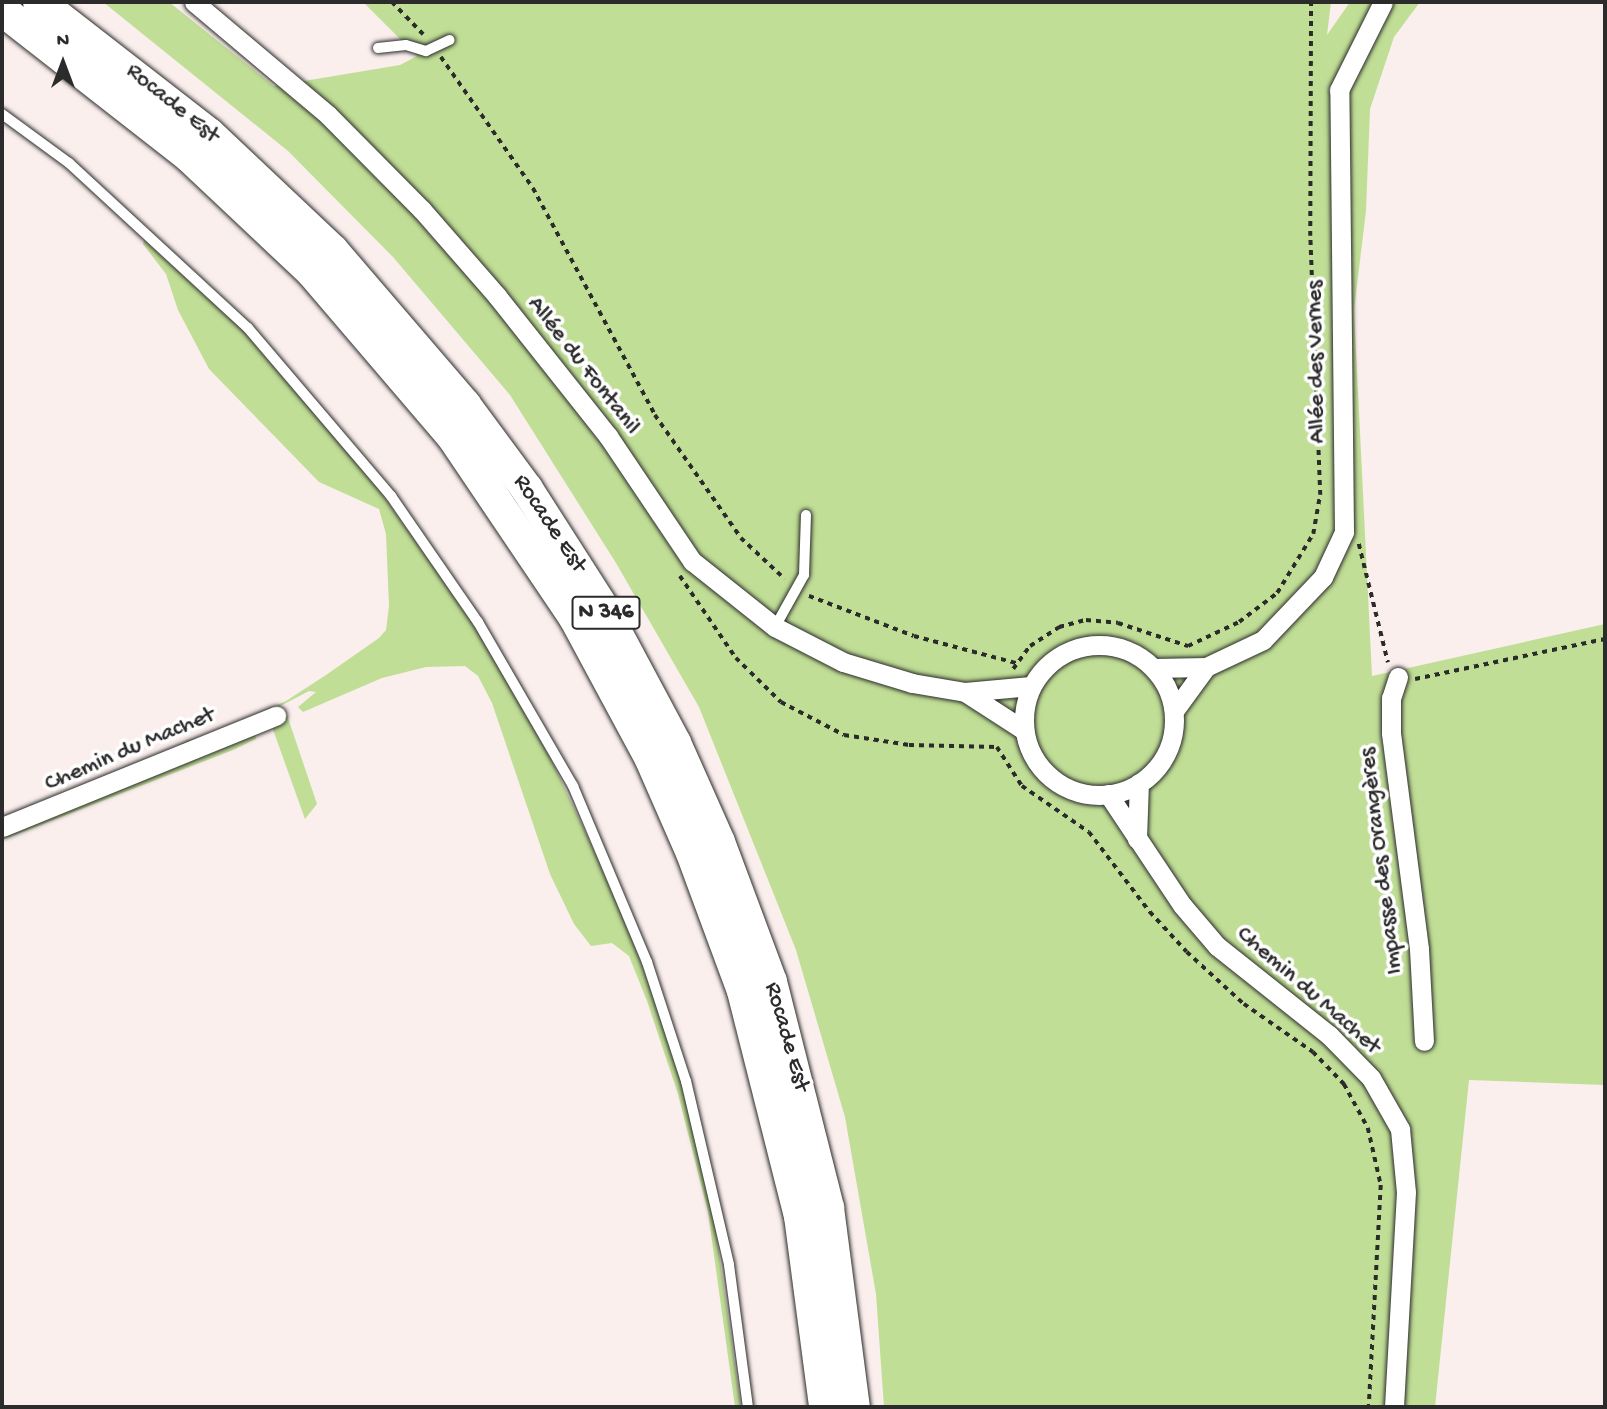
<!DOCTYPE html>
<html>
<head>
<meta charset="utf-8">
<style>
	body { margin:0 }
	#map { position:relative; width:1607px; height:1409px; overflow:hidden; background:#faefec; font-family:"Gochi Hand",sans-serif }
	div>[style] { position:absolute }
	.green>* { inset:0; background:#c0de96 }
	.path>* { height:3.5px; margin-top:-1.75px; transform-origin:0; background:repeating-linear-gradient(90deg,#2b2b2b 0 5px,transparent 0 10px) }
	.roads { filter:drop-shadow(0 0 2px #2b2b2b) drop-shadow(0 0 2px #2b2b2b) }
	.service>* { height:10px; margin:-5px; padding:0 5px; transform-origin:5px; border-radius:5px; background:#fff }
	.minor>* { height:19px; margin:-9.5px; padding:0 9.5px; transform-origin:9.5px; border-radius:9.5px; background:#fff }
	.minor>.ring { margin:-9.5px; padding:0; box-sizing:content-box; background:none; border:19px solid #fff; border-radius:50% }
	.trunk>* { height:32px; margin:-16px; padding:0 16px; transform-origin:16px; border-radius:16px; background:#fff }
	span { translate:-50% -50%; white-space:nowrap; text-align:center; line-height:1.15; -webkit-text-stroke:7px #fff; paint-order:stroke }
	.shield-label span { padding:2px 5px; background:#fff; border:2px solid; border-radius:5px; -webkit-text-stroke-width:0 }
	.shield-label { font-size:23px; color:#2b2b2b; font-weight:700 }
	.street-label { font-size:24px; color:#2b2b2b }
	.frame { position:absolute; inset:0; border:4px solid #2b2b2b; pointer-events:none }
	.north { position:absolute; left:28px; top:28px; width:70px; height:70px; -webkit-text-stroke:5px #fff; paint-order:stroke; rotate:0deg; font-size:19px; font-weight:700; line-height:28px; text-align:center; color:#2b2b2b }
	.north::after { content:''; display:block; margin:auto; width:24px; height:32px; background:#2b2b2b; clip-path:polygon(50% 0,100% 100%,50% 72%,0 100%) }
</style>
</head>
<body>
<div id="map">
	<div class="green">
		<div style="clip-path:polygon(103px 2px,169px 2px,274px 86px,400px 65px,417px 56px,363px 2px,1331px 2px,1327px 35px,1350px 2px,1420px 2px,1394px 37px,1370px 109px,1366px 211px,1354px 310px,1372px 676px,1605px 624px,1605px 1085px,1469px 1080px,1435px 1407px,884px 1407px,876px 1294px,845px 1117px,796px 950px,699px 707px,616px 563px,510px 395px,393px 257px,288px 151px)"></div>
		<div style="clip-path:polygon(144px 240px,243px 330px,377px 487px,475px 625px,551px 759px,620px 906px,674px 1053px,711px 1197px,741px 1407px,735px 1407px,708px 1212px,678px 1094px,647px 1001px,629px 956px,612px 943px,591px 946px,574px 924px,550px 874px,492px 703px,478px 676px,465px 666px,426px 667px,382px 678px,303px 712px,298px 707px,316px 692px,309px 691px,267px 713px,167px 753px,187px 740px,199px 739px,286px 701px,326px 675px,379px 638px,386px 630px,389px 606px,386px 534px,379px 509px,319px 482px,209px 369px,178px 310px,166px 274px,143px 244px)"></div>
		<div style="clip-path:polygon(287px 715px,317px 804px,305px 819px,271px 724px)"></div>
		<div style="clip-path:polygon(254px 730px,256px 739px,233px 750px,2px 840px,2px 832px)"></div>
	</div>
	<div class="path">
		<div style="left:392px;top:2px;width:45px;rotate:45.9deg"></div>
		<div style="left:441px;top:57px;width:160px;rotate:54.9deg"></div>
		<div style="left:533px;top:188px;width:258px;rotate:61.7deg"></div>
		<div style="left:655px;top:415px;width:150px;rotate:55deg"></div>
		<div style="left:741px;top:538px;width:60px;rotate:43deg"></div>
		<div style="left:1359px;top:544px;width:122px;rotate:76.2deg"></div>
		<div style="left:680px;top:576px;width:99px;rotate:55.7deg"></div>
		<div style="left:736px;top:658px;width:63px;rotate:44.4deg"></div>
		<div style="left:781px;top:702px;width:71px;rotate:27.6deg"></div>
		<div style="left:844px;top:735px;width:66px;rotate:8.7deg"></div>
		<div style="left:909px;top:745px;width:88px;rotate:1.3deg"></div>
		<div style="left:997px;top:747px;width:46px;rotate:57.3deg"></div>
		<div style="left:1022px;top:786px;width:81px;rotate:34.5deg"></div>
		<div style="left:1089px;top:832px;width:101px;rotate:52.7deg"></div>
		<div style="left:1150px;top:912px;width:54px;rotate:47.2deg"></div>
		<div style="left:1187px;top:952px;width:77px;rotate:42.4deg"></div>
		<div style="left:1244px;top:1004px;width:84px;rotate:34.8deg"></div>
		<div style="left:1313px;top:1052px;width:45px;rotate:45.9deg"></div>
		<div style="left:1344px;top:1084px;width:50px;rotate:61.4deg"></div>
		<div style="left:1368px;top:1128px;width:58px;rotate:77.2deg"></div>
		<div style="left:1381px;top:1185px;width:222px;rotate:93.1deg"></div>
		<div style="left:809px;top:596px;width:112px;rotate:20.9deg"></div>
		<div style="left:914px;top:636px;width:106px;rotate:14.8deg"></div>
		<div style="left:1013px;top:669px;width:29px;rotate:-54deg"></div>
		<div style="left:1030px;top:646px;width:35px;rotate:-33deg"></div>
		<div style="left:1059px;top:627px;width:28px;rotate:-15deg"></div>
		<div style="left:1086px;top:620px;width:32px;rotate:5deg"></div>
		<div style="left:1118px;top:623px;width:74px;rotate:18.2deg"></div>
		<div style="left:1188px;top:646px;width:56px;rotate:-25.2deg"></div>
		<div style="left:1239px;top:622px;width:48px;rotate:-37.3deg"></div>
		<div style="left:1277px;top:593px;width:69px;rotate:-58.6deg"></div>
		<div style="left:1313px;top:534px;width:40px;rotate:-80deg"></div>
		<div style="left:1320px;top:495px;width:259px;rotate:-92.2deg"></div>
		<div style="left:1310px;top:236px;width:234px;rotate:-89.8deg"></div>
		<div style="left:1415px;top:679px;width:194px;rotate:-11.9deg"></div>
	</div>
	<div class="roads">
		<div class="service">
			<div style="left:378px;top:48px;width:28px;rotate:-6deg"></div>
			<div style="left:406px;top:45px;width:21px;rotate:17deg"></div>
			<div style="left:426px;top:51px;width:26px;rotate:-25deg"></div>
			<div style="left:2px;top:114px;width:83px;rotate:36.2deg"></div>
			<div style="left:69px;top:163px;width:243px;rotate:42.7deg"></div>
			<div style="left:248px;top:328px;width:221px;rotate:49.6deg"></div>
			<div style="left:391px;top:496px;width:153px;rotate:55.4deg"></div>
			<div style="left:478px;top:622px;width:190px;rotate:59.9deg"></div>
			<div style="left:573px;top:786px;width:191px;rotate:67.2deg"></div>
			<div style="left:647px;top:962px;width:125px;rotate:71.9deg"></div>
			<div style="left:686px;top:1081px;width:189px;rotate:76.8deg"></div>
			<div style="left:729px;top:1265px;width:143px;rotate:82.4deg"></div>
			<div style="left:775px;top:627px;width:60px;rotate:-60.9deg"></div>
			<div style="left:804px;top:575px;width:60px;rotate:-88.1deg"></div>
		</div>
		<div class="minor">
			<div style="left:194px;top:2px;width:175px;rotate:40.1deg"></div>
			<div style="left:328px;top:115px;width:134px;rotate:45.3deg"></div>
			<div style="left:422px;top:210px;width:114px;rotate:48.9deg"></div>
			<div style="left:497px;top:296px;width:179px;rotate:51.6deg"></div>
			<div style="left:608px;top:436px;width:151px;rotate:56.1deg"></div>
			<div style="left:692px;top:561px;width:106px;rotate:38.5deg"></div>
			<div style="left:775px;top:627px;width:76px;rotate:27.2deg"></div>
			<div style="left:843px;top:662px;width:72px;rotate:16.9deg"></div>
			<div style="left:912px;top:683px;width:54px;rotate:9.6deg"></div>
			<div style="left:965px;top:692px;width:66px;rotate:-5.2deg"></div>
			<div class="ring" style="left:1024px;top:645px;width:131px;height:131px"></div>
			<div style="left:1154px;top:668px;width:52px;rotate:-1.1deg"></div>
			<div style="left:1206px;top:667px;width:63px;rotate:-25.3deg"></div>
			<div style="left:1263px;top:640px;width:87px;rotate:-46.4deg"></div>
			<div style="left:1323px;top:577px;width:50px;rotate:-65deg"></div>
			<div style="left:1344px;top:532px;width:442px;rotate:-90.6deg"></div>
			<div style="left:1339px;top:90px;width:98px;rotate:-63.4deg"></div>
			<div style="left:1398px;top:677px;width:22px;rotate:108deg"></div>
			<div style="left:1391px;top:698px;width:35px;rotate:90deg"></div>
			<div style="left:1391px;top:733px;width:218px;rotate:82.6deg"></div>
			<div style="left:1419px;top:949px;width:92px;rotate:86.9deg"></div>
			<div style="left:965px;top:692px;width:70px;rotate:32.8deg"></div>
			<div style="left:1174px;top:711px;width:54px;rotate:-54deg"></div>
			<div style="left:1108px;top:794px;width:133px;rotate:56.3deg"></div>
			<div style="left:1182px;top:905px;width:54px;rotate:49.5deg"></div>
			<div style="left:1217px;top:946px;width:143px;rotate:38.5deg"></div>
			<div style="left:1329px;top:1035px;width:60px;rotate:45.7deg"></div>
			<div style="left:1371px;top:1078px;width:59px;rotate:60.4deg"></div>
			<div style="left:1400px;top:1129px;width:63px;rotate:84.6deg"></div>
			<div style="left:1406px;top:1192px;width:215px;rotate:93.2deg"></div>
			<div style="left:2px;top:827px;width:296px;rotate:-22.1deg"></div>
			<div style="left:1137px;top:839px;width:56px;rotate:-88deg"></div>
		</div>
		<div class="trunk">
			<div style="left:39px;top:2px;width:215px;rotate:37.8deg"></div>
			<div style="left:209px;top:134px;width:170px;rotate:43.3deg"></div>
			<div style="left:333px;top:251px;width:203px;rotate:49.4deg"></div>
			<div style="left:465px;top:405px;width:104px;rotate:53.6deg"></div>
			<div style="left:527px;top:489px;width:141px;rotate:57.4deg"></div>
			<div style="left:603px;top:608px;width:153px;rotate:61.9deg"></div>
			<div style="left:675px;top:743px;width:108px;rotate:66deg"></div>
			<div style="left:719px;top:842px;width:149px;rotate:69.6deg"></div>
			<div style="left:771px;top:982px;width:233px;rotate:75.8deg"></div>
			<div style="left:828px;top:1208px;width:201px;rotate:82.6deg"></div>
			<div style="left:2px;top:10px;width:237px;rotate:38deg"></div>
			<div style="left:189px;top:156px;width:169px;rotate:43.3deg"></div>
			<div style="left:312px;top:272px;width:217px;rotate:49.5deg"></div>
			<div style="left:453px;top:437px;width:218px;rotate:56deg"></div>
			<div style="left:575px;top:618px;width:158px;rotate:61.7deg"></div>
			<div style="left:650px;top:757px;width:105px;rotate:66.4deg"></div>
			<div style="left:692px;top:853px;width:147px;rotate:69.7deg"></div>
			<div style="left:743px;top:991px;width:232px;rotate:75.8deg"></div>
			<div style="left:800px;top:1216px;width:193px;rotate:82.5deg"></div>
		</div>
	</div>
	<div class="shield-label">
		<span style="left:606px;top:613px">N 346</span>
	</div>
	<div class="street-label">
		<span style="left:172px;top:104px;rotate:39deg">Rocade Est</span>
		<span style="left:1317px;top:362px;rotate:-91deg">Allée des Vernes</span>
		<span style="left:583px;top:366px;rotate:52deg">Allée du Fontanil</span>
		<span style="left:549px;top:524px;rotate:56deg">Rocade Est</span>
		<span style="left:130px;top:750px;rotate:-23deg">Chemin du Machet</span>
		<span style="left:1382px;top:861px;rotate:-97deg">Impasse des Orangères</span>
		<span style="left:1308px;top:991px;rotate:41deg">Chemin du Machet</span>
		<span style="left:786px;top:1037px;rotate:74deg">Rocade Est</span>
	</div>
	<div class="frame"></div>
	<div class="north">N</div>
</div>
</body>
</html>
